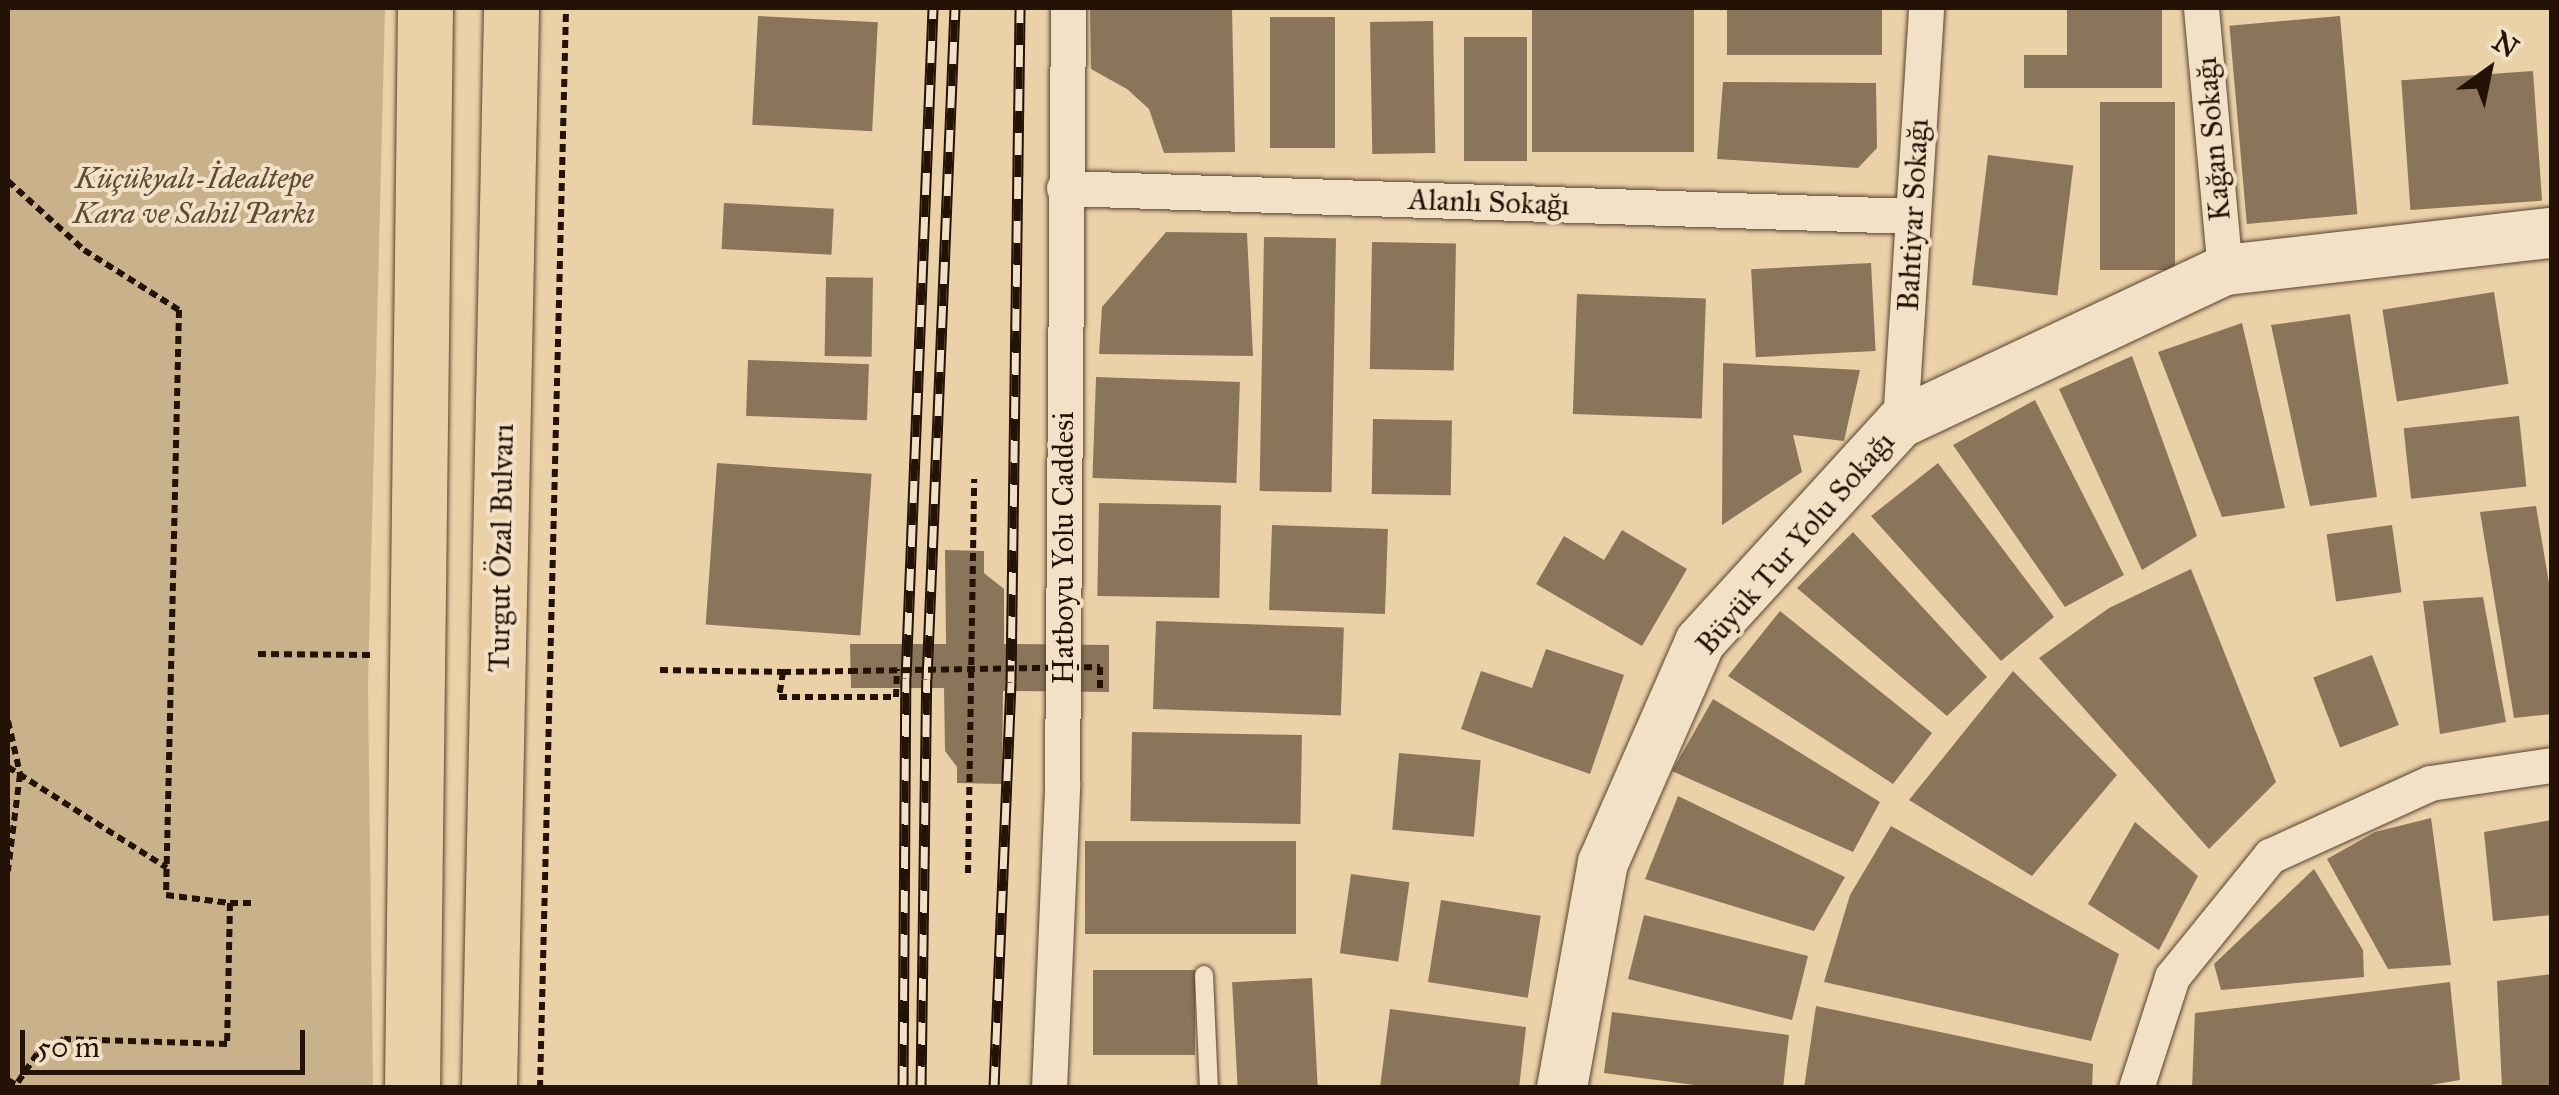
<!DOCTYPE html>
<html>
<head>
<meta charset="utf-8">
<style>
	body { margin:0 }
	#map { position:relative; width:2559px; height:1095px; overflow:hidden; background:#ebd1a8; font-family:"IM FELL Great Primer",serif }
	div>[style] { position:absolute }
	.green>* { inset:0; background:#c9b18c }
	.building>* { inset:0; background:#8b755a; transform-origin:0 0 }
	.path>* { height:6px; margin-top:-3px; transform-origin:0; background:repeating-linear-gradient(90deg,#241206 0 8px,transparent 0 13px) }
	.roads { filter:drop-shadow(0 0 2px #56422e) drop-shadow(0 0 2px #56422e) }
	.lane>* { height:18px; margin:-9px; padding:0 9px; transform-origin:9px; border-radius:9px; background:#f2e1c6 }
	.street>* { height:35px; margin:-17.5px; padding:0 17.5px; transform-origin:17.5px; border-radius:17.5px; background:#f2e1c6 }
	.secondary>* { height:50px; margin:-25px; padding:0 25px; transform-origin:25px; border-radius:25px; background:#f2e1c6 }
	.highway>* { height:55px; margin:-27.5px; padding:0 27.5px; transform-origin:27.5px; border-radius:27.5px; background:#ebd1a8 }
	.rail>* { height:11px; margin-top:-5.5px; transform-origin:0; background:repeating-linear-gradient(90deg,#f2e1c6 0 22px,#241206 0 44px); box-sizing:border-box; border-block:2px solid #241206 }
	.path-bridge>* { height:6px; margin-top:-3px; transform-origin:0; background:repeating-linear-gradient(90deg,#241206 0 8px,transparent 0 13px) }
	span { translate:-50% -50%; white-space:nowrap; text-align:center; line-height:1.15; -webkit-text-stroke:8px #f2e1c6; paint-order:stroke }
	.street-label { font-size:30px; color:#241206 }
	.park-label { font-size:30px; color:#5e4a35; font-style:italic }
	.frame { position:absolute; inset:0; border:10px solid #241206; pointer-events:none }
	.north { position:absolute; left:2439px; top:20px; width:100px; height:100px; -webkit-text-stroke:8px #f2e1c6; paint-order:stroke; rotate:33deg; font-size:28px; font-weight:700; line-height:40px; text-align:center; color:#241206 }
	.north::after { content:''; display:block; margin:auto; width:35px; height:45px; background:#241206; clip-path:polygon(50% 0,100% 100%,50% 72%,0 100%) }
	.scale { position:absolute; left:20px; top:1030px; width:285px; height:45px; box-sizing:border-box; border:5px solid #241206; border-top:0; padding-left:12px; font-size:30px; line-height:35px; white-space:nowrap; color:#241206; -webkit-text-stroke:8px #f2e1c6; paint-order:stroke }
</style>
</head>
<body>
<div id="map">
	<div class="green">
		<div style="clip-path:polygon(8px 8px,385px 8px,368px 685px,373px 1087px,8px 1087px)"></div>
	</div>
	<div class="building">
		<div style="clip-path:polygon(1090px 8px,1232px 8px,1235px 152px,1164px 153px,1149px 109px,1127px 89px,1091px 69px)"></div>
		<div style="left:1532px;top:8px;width:162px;height:144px"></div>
		<div style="left:1727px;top:8px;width:155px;height:47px"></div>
		<div style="clip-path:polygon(2067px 8px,2162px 8px,2162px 88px,2024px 88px,2024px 55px,2067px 55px)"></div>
		<div style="left:758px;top:16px;width:120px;height:109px;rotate:3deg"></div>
		<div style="left:2340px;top:16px;width:199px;height:111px;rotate:85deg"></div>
		<div style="left:1270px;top:17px;width:65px;height:131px"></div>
		<div style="left:1433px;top:21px;width:132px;height:63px;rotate:89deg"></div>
		<div style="left:1527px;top:37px;width:124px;height:63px;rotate:90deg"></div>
		<div style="left:2533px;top:71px;width:130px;height:132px;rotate:86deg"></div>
		<div style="clip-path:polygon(1723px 82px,1876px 83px,1877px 148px,1858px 168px,1717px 159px)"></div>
		<div style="left:2100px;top:102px;width:75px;height:168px"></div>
		<div style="left:1988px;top:155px;width:86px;height:131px;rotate:7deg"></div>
		<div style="left:724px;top:203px;width:110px;height:46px;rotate:3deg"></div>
		<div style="clip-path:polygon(1166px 232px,1247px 233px,1253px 356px,1099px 354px,1102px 307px)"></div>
		<div style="left:1264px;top:237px;width:72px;height:254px;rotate:1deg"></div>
		<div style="left:1372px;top:242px;width:84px;height:127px;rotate:1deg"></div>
		<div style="left:1871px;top:263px;width:88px;height:120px;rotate:87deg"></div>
		<div style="left:826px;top:277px;width:47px;height:79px;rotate:1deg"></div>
		<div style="left:2494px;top:292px;width:93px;height:113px;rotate:81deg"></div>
		<div style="left:1577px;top:294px;width:129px;height:120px;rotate:2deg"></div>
		<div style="clip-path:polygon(2350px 314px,2377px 497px,2310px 506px,2271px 325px)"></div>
		<div style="clip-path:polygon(2242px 323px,2285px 508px,2222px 517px,2158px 352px)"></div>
		<div style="clip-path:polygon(2132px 356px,2197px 536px,2142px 570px,2059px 389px)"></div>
		<div style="left:748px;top:360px;width:121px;height:56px;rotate:2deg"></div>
		<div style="clip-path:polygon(1723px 363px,1860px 370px,1844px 441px,1793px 435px,1802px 472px,1722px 525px)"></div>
		<div style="left:1096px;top:377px;width:144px;height:101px;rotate:2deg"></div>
		<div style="clip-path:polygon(2035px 400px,2124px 575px,2065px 607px,1953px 445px)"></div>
		<div style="left:2519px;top:416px;width:71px;height:116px;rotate:84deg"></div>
		<div style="left:1373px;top:419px;width:79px;height:75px;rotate:1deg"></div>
		<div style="left:717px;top:463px;width:155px;height:162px;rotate:4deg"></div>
		<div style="clip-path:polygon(1938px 463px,2054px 617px,2001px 661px,1871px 516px)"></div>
		<div style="left:1099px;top:503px;width:122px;height:93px;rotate:1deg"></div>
		<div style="clip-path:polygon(2536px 506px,2552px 601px,2552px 714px,2514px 718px,2480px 512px)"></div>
		<div style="left:1272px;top:525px;width:116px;height:85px;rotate:2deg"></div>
		<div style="left:2392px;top:525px;width:68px;height:66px;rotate:82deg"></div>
		<div style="clip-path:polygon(1622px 530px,1687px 569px,1642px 646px,1536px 584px,1564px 536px,1604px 560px)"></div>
		<div style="clip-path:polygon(1853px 532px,1987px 677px,1947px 716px,1797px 588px)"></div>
		<div style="clip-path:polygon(945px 550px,984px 551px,984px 573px,1004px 589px,1004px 644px,1109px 645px,1109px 692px,1003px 691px,1002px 784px,957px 783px,957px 767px,945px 751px,944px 688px,851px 688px,850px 644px,946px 644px)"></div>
		<div style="clip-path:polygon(2191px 569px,2276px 782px,2209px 849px,2039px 658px,2109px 608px)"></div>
		<div style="clip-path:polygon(2483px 597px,2506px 722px,2440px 734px,2423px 601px)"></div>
		<div style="clip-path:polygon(1780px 611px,1932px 733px,1893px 784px,1728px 676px)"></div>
		<div style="left:1156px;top:621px;width:188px;height:88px;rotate:2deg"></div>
		<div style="clip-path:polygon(1546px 649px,1624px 675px,1590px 774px,1461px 729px,1481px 671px,1532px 688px)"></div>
		<div style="left:2372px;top:655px;width:75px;height:63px;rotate:69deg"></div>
		<div style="clip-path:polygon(2013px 671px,2117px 775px,2032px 876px,1909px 800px)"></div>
		<div style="clip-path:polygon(1713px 699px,1880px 802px,1853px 852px,1672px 771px)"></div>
		<div style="left:1132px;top:732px;width:170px;height:89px;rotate:1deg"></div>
		<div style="left:1399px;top:753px;width:82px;height:77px;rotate:5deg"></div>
		<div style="clip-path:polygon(1678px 796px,1845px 877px,1814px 931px,1645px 879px)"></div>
		<div style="clip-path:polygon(2431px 818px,2451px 965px,2388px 969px,2327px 859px,2375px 832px)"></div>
		<div style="clip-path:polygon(2552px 820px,2552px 915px,2493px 921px,2484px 832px)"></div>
		<div style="clip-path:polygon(2135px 822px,2198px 876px,2159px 950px,2088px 904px)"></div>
		<div style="clip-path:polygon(1891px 826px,2119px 954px,2091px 1041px,1824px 982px,1850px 895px)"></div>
		<div style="left:1085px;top:841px;width:211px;height:93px"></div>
		<div style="clip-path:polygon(2314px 869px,2363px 950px,2364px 977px,2221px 990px,2214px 964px)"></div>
		<div style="left:1351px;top:874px;width:59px;height:80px;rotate:8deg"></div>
		<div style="left:1441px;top:900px;width:101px;height:83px;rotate:9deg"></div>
		<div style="left:1644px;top:915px;width:169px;height:66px;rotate:14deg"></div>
		<div style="left:1093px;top:970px;width:102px;height:85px"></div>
		<div style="clip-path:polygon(2552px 974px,2552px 1088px,2502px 1088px,2497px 981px)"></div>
		<div style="left:1312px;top:978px;width:110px;height:80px;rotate:87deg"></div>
		<div style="clip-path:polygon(2450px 982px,2460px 1080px,2413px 1088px,2192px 1088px,2195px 1013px)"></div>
		<div style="clip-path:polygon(1816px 1006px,2093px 1064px,2092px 1088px,1804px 1088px)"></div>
		<div style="clip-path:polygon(1390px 1009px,1526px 1027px,1519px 1088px,1380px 1088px)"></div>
		<div style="clip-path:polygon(1612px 1012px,1789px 1035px,1783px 1088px,1717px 1088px,1604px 1073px)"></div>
	</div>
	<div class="path">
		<div style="left:8px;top:181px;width:103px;rotate:42.2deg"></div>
		<div style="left:84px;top:250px;width:112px;rotate:32.3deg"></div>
		<div style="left:179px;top:310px;width:585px;rotate:91.27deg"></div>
		<div style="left:166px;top:895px;width:64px;rotate:7.1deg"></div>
		<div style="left:230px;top:903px;width:141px;rotate:91.2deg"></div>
		<div style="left:227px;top:1044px;width:163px;rotate:-178.2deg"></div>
		<div style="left:64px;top:1039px;width:31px;rotate:151deg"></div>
		<div style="left:37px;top:1054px;width:41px;rotate:124.1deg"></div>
		<div style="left:258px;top:654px;width:113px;rotate:0.5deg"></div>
		<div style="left:660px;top:670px;width:123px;rotate:0.9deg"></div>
		<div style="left:783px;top:672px;width:25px;rotate:99deg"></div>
		<div style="left:779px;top:697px;width:117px"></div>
		<div style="left:896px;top:697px;width:28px;rotate:-88deg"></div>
		<div style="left:783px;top:672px;width:67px;rotate:-0.9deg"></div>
		<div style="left:8px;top:721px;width:54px;rotate:77.2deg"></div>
		<div style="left:20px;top:774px;width:98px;rotate:97.1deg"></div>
		<div style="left:8px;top:767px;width:188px;rotate:32.4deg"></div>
		<div style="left:968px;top:873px;width:394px;rotate:-89.1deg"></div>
		<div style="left:230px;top:903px;width:21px"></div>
		<div style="left:8px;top:1080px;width:9px;rotate:32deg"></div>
		<div style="left:540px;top:1088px;width:1080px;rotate:-88.62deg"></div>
	</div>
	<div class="roads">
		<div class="lane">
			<div style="left:1204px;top:975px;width:113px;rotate:87.5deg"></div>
		</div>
		<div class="street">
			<div style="left:2201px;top:8px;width:263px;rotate:84.8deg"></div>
			<div style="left:1064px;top:188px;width:849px;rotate:1.89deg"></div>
			<div style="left:1900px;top:423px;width:416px;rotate:-86.4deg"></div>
			<div style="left:1049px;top:1088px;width:303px;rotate:-87.5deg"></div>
			<div style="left:1062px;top:785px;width:777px;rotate:-89.56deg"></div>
			<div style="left:2136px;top:1088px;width:117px;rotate:-72deg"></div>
			<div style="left:2172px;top:977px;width:156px;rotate:-51deg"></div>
			<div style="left:2270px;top:856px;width:176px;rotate:-24.5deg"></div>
			<div style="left:2430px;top:783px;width:123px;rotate:-8.4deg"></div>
		</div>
		<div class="secondary">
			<div style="left:1562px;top:1088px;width:229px;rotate:-79.7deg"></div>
			<div style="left:1603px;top:863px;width:241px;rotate:-66.3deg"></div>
			<div style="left:1700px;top:642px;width:297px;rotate:-47.6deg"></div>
			<div style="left:1900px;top:423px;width:359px;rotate:-25.2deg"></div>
			<div style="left:2225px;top:270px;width:329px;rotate:-6.5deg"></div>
		</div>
		<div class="highway">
			<div style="left:412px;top:1088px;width:1080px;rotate:-89.31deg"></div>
			<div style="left:489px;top:1088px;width:1080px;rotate:-88.83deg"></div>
		</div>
	</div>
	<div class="rail">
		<div style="left:903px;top:1088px;width:410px;rotate:-89.6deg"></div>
		<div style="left:906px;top:678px;width:671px;rotate:-87.69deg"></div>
		<div style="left:921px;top:1088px;width:409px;rotate:-89.2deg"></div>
		<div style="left:927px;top:679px;width:672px;rotate:-87.61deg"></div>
		<div style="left:994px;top:1088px;width:406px;rotate:-87.6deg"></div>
		<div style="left:1011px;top:682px;width:674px;rotate:-89.23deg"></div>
	</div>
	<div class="path-bridge">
		<div style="left:850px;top:671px;width:250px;rotate:-0.9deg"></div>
		<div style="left:1100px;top:667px;width:24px;rotate:90deg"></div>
	</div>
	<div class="street-label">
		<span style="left:2213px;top:139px;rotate:-95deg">Kağan Sokağı</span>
		<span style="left:1489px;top:202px;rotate:2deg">Alanlı Sokağı</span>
		<span style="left:1913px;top:215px;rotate:-87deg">Bahtiyar Sokağı</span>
		<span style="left:1795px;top:543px;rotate:-49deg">Büyük Tur Yolu Sokağı</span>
		<span style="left:501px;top:548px;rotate:-89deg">Turgut Özal Bulvarı</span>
		<span style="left:1063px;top:548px;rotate:-90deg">Hatboyu Yolu Caddesi</span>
	</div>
	<div class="park-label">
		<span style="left:194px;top:195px">Küçükyalı-İdealtepe<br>Kara ve Sahil Parkı</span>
	</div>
	<div class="frame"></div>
	<div class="north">N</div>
	<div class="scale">50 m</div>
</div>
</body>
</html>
